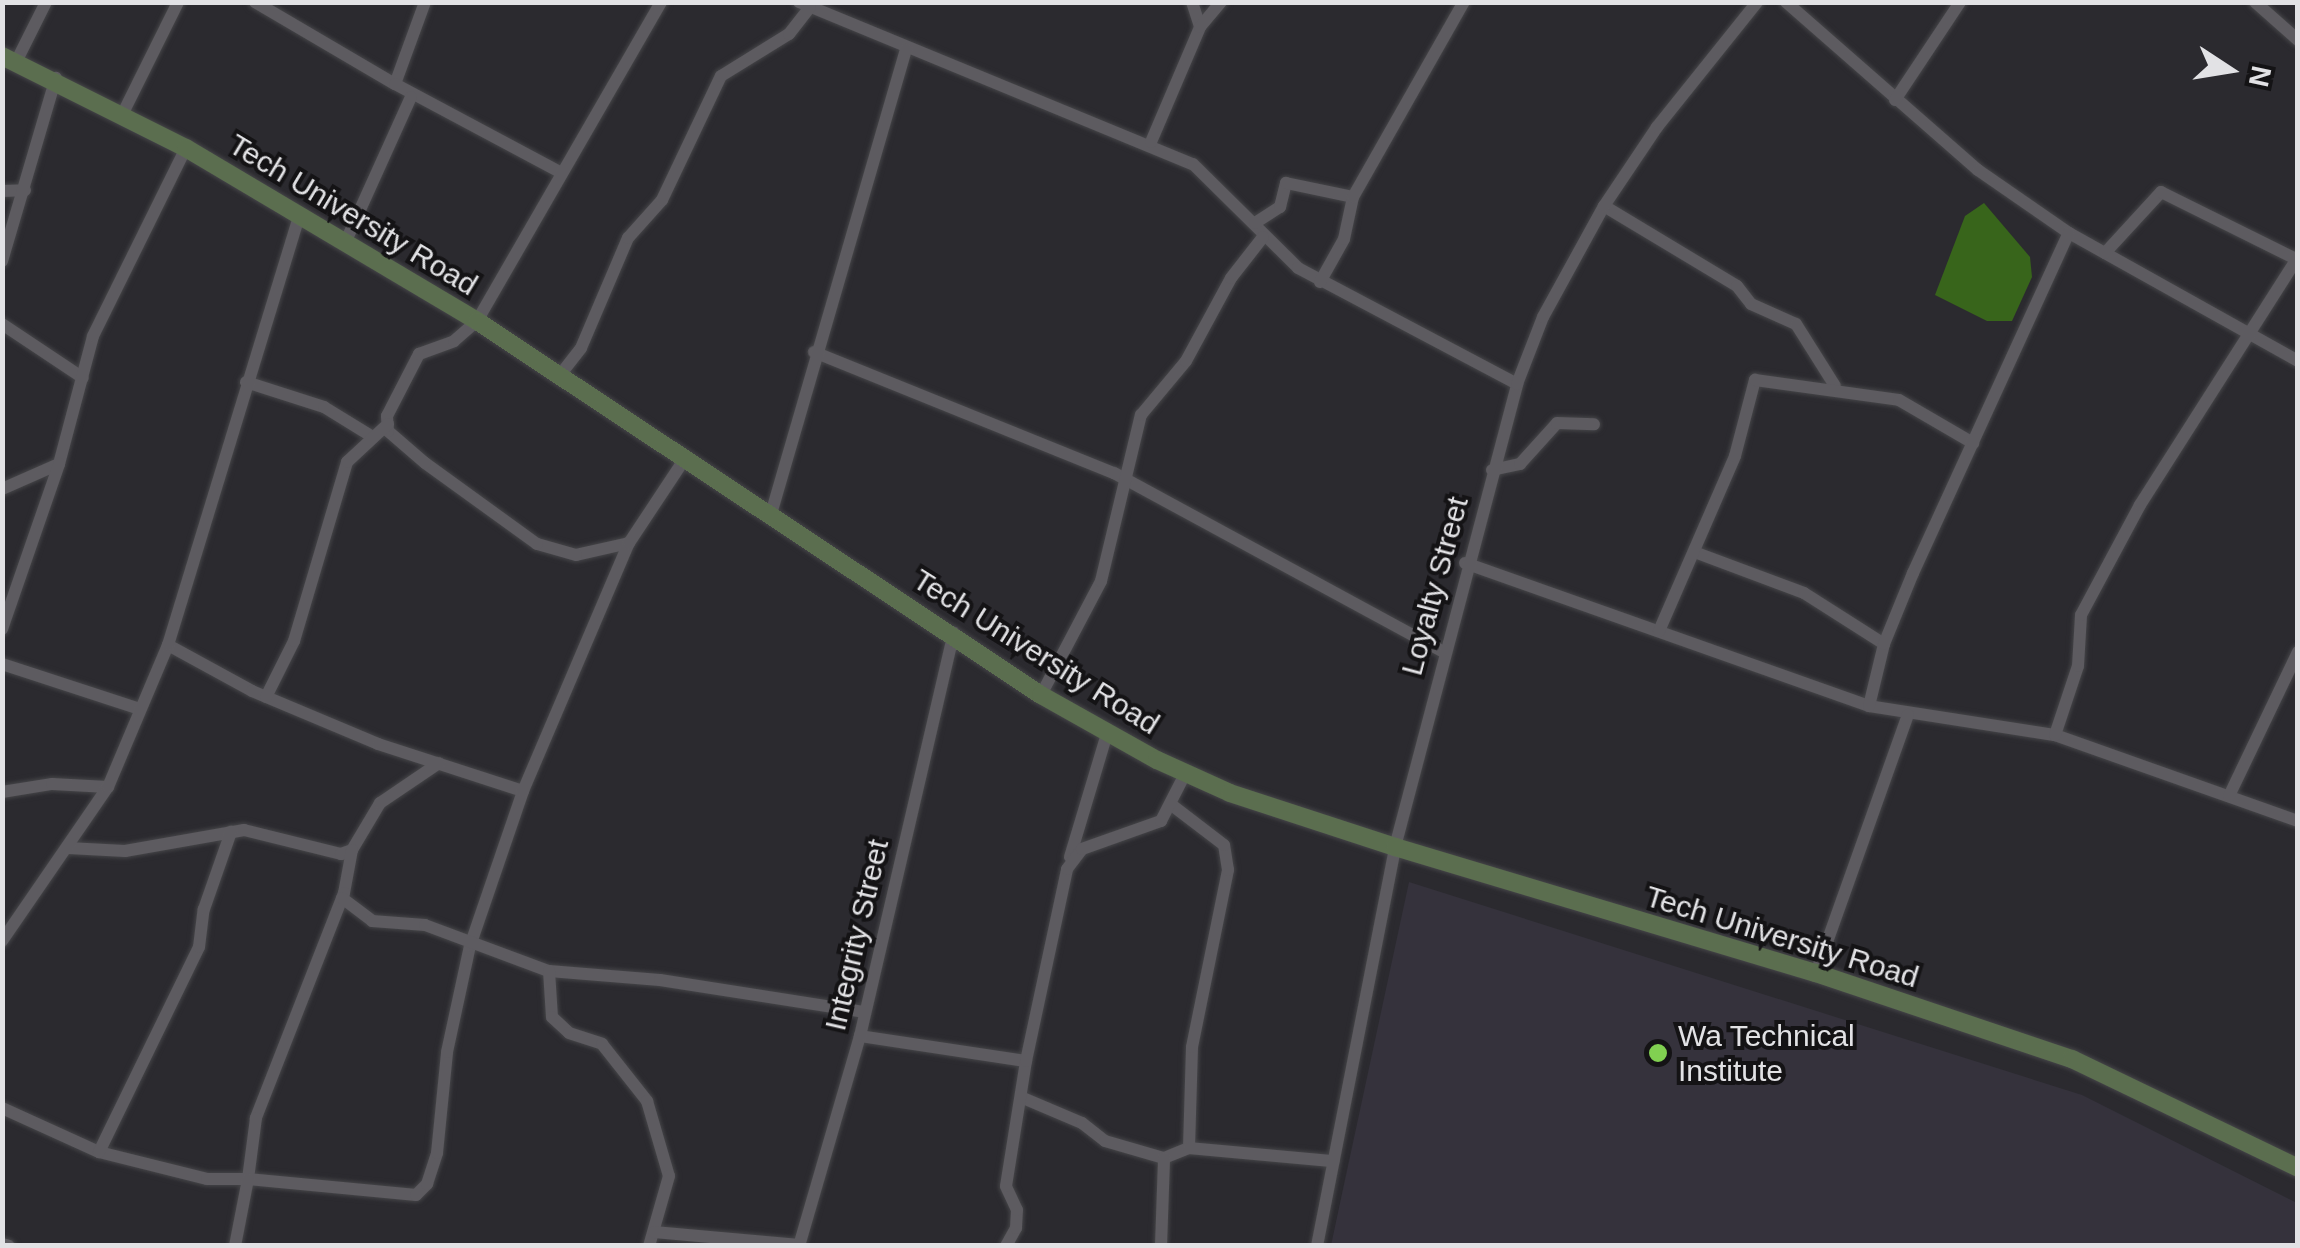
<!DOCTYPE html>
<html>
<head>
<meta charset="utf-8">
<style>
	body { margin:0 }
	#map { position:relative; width:2300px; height:1248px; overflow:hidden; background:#2b2a2f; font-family:Helvetica,sans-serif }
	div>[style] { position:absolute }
	.built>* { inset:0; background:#35323c }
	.forest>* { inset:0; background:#38651b }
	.roads { filter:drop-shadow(0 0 2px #454548) drop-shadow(0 0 2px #454548) }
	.street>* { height:12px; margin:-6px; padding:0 6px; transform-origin:6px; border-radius:6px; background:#5d5b60 }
	.secondary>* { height:18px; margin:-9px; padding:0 9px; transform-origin:9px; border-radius:9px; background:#5b6e4f }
	.dots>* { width:28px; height:28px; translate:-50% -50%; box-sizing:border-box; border:5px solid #141315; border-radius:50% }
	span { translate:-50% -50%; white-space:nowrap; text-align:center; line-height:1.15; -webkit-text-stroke:8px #141315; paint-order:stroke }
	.street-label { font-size:30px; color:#e2e2e5 }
	.poi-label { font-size:30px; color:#e2e2e5 }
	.left { translate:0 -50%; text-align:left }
	.frame { position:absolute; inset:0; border:5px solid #e2e2e5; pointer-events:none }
	.north { position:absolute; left:2180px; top:20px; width:100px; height:100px; -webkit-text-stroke:8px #141315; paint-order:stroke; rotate:102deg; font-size:28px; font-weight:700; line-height:40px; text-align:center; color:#e2e2e5 }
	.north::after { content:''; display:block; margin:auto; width:35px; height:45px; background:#e2e2e5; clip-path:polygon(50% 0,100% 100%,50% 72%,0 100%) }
</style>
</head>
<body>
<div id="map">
	<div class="built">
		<div style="clip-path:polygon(1409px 882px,2082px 1095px,2297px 1203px,2297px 1245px,1331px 1245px)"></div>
	</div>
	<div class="forest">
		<div style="clip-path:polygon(1984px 203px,2030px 257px,2032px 277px,2012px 321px,1987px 321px,1935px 295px,1965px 216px)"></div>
	</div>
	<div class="roads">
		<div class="street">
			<div style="left:255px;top:2px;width:162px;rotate:30.4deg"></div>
			<div style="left:425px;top:2px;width:87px;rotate:110.1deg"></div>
			<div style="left:395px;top:84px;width:189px;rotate:28.1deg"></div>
			<div style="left:799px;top:2px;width:426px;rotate:22.4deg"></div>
			<div style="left:1193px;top:164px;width:148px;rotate:44.7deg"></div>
			<div style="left:1298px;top:268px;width:248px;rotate:27.9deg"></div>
			<div style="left:1192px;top:2px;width:26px;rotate:72deg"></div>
			<div style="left:1786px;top:2px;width:255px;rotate:41.2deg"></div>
			<div style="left:1978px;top:170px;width:111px;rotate:34.7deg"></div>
			<div style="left:2069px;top:233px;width:262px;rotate:29.2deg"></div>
			<div style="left:2255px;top:2px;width:57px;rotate:41.5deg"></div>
			<div style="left:16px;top:62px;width:67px;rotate:-63.4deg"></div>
			<div style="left:1895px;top:100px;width:118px;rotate:-56.4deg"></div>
			<div style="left:123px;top:113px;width:124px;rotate:-63.6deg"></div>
			<div style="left:1151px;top:142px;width:125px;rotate:-66.9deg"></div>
			<div style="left:1200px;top:27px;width:33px;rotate:-50deg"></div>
			<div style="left:2px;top:191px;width:23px;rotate:-2deg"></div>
			<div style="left:1604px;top:206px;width:155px;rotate:31deg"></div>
			<div style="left:1737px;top:286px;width:23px;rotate:52deg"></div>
			<div style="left:1751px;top:304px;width:49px;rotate:24deg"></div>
			<div style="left:1796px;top:324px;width:73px;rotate:57.8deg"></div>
			<div style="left:1255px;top:223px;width:30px;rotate:-33deg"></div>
			<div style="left:1280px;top:207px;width:25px;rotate:-76deg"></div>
			<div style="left:1286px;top:183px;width:68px;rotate:11.8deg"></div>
			<div style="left:345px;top:243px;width:160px;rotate:-65.7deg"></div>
			<div style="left:2105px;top:253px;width:83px;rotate:-47.4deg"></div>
			<div style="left:2161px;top:192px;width:151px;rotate:26.4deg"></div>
			<div style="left:2px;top:261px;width:191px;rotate:-73.6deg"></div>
			<div style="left:1320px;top:282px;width:49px;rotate:-60.8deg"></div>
			<div style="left:1344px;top:239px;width:43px;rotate:-77.9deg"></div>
			<div style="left:1353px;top:197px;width:224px;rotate:-60.4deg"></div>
			<div style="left:2px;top:324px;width:97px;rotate:33.7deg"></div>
			<div style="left:814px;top:352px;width:323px;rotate:22deg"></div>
			<div style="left:1114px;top:473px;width:375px;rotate:28.5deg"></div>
			<div style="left:560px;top:375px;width:34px;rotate:-52deg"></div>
			<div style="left:581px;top:348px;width:120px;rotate:-66.9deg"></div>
			<div style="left:628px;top:238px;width:51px;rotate:-48.2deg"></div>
			<div style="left:662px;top:200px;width:137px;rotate:-64.6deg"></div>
			<div style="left:721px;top:76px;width:80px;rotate:-31.7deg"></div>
			<div style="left:789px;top:34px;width:34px;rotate:-52deg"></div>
			<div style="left:246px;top:382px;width:82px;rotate:17.8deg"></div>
			<div style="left:324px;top:407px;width:57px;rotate:31.5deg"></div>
			<div style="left:1492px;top:470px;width:29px;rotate:-12deg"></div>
			<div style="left:1520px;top:464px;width:55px;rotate:-47.9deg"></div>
			<div style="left:1557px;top:423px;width:37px;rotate:2deg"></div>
			<div style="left:2px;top:489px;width:62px;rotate:-23.7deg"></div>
			<div style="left:59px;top:464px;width:132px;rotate:-75.1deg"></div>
			<div style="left:93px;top:336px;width:210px;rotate:-63.7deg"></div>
			<div style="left:771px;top:514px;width:484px;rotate:-73.8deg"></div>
			<div style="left:629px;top:543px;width:54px;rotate:167.2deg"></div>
			<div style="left:576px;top:555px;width:41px;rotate:-164.2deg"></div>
			<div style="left:537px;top:544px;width:138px;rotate:-144.1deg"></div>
			<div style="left:425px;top:463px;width:49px;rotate:-139.1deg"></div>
			<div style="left:388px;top:431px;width:15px;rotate:-94deg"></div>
			<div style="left:387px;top:416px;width:70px;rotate:-62.7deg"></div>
			<div style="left:419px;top:354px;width:37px;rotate:-20deg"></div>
			<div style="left:454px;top:341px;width:30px;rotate:-41deg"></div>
			<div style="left:477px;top:321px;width:368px;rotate:-60deg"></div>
			<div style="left:1697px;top:553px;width:114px;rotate:20.5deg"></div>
			<div style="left:1804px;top:593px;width:95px;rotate:32.5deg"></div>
			<div style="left:1465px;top:563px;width:429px;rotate:19.5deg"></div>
			<div style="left:1869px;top:706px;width:188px;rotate:8.9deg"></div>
			<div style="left:2055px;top:735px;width:258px;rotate:19.5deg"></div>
			<div style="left:2px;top:629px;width:175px;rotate:-70.9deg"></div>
			<div style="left:1659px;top:631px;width:191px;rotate:-66.5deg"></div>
			<div style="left:1735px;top:456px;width:79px;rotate:-75.3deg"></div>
			<div style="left:1755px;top:380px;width:145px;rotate:7.9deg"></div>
			<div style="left:1899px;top:400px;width:86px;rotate:30.2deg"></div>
			<div style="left:168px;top:645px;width:96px;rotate:28.7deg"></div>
			<div style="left:252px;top:691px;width:137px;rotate:22.8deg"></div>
			<div style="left:378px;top:744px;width:152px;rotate:18deg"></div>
			<div style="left:2px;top:664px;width:145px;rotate:18.1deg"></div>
			<div style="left:1041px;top:695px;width:129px;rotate:-62.2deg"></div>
			<div style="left:1101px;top:581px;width:171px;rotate:-76.5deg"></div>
			<div style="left:1141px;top:415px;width:70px;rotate:-50.2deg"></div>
			<div style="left:1186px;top:361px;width:94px;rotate:-61.5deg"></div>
			<div style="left:1231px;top:278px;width:52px;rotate:-52deg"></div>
			<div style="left:266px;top:697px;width:63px;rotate:-63.4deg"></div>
			<div style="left:294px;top:641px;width:187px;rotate:-73.5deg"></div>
			<div style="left:347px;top:462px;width:56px;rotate:-42.8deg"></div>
			<div style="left:1869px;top:706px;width:64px;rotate:-76.4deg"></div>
			<div style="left:1884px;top:644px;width:77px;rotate:-67.8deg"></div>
			<div style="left:1913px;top:573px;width:374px;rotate:-65.4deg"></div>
			<div style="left:2055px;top:735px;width:73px;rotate:-71.6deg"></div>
			<div style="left:2078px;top:666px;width:51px;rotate:-86.6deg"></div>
			<div style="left:2081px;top:615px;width:125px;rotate:-61.8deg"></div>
			<div style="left:2140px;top:505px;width:294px;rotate:-57.5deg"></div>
			<div style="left:2px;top:792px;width:51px;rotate:-9.1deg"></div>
			<div style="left:52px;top:784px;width:56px;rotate:3.1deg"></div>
			<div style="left:2229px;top:796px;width:160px;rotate:-64.4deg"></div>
			<div style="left:68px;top:848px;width:57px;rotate:3deg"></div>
			<div style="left:125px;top:851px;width:121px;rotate:-10deg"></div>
			<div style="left:244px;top:830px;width:100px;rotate:13.9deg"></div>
			<div style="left:341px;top:854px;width:12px;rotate:-20deg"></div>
			<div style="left:352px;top:850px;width:55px;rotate:-59.2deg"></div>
			<div style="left:380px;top:803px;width:71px;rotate:-34.1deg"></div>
			<div style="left:352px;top:850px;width:44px;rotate:100.5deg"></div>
			<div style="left:344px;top:893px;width:242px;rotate:111.4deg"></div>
			<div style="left:256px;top:1118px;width:62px;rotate:97.5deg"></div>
			<div style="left:248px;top:1179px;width:169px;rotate:5.4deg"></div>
			<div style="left:416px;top:1195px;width:16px;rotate:-45deg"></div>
			<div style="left:427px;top:1184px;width:33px;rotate:-72deg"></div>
			<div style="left:437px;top:1153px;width:101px;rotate:-84.3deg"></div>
			<div style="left:447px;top:1052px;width:108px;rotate:-77.8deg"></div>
			<div style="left:470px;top:946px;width:164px;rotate:-71.1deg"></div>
			<div style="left:523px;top:791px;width:270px;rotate:-66.9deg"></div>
			<div style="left:629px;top:543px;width:103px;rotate:-56.5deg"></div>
			<div style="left:1070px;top:857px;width:128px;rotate:-73.3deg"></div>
			<div style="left:342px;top:898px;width:38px;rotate:37deg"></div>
			<div style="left:372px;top:921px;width:53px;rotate:4.3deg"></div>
			<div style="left:425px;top:925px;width:132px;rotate:20.4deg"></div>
			<div style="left:549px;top:971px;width:111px;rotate:4.6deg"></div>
			<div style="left:660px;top:980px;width:206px;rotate:8.9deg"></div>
			<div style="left:2px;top:941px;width:187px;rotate:-55.5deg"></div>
			<div style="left:108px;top:787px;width:154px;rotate:-67.1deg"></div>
			<div style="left:168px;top:645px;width:449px;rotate:-73deg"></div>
			<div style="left:549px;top:971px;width:46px;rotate:86.3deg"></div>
			<div style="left:552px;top:1017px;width:23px;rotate:43deg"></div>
			<div style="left:569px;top:1033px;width:35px;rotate:18deg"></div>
			<div style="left:602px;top:1044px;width:73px;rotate:51.7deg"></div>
			<div style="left:647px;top:1101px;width:78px;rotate:73.7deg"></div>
			<div style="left:669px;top:1176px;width:73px;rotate:105.9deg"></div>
			<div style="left:1816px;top:973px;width:274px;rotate:-70.4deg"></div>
			<div style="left:860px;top:1036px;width:168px;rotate:8.6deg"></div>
			<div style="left:1023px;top:1098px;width:64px;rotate:23deg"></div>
			<div style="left:1082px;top:1123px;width:29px;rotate:38deg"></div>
			<div style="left:1105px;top:1141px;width:61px;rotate:16.1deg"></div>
			<div style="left:1164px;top:1158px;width:27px;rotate:-22deg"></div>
			<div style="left:1189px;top:1148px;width:101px;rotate:-88.3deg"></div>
			<div style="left:1192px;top:1047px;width:181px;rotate:-78.5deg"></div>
			<div style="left:1228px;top:870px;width:25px;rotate:-99deg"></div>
			<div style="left:1224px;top:845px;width:64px;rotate:-142.6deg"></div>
			<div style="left:2px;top:1108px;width:107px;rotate:24.4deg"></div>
			<div style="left:99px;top:1152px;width:111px;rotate:14deg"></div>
			<div style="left:207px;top:1179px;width:41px"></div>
			<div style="left:248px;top:1179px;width:68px;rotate:101deg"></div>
			<div style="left:1189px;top:1148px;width:145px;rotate:5.2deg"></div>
			<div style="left:99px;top:1152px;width:228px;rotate:-64deg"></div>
			<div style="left:199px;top:947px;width:38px;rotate:-83deg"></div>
			<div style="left:204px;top:909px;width:82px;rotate:-70.7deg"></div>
			<div style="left:654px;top:1232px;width:146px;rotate:5.1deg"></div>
			<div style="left:2px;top:1244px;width:7px;rotate:16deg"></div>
			<div style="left:799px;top:1246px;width:219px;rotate:-73.8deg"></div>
			<div style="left:860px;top:1036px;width:414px;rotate:-76.9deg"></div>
			<div style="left:1006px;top:1246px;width:21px;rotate:-61deg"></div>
			<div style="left:1016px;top:1228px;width:18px;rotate:-87deg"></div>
			<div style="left:1017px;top:1210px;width:26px;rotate:-115deg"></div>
			<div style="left:1006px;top:1186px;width:127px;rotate:-80.9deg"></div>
			<div style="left:1026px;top:1061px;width:196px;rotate:-77.9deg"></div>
			<div style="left:1067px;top:869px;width:25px;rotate:-53deg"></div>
			<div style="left:1082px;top:849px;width:84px;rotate:-19.5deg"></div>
			<div style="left:1161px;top:821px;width:53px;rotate:-62.9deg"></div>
			<div style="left:1161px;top:1246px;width:88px;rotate:-88deg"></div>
			<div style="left:1317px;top:1246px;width:407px;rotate:-78.9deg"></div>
			<div style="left:1395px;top:847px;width:479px;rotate:-75.2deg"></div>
			<div style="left:1517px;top:384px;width:72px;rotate:-68.8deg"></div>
			<div style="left:1543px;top:317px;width:127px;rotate:-61.2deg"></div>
			<div style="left:1604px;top:206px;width:95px;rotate:-56.1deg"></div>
			<div style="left:1657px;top:127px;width:160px;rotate:-51.3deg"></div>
		</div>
		<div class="secondary">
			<div style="left:2px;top:56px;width:206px;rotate:26.6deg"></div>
			<div style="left:186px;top:148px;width:339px;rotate:30.7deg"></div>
			<div style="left:477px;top:321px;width:677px;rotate:33.55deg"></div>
			<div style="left:1041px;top:695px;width:133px;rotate:29.3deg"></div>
			<div style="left:1157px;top:760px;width:80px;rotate:24.3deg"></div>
			<div style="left:1230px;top:793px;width:174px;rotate:18.1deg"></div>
			<div style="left:1395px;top:847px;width:439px;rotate:16.7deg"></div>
			<div style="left:1816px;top:973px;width:270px;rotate:18.6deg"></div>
			<div style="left:2072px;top:1059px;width:251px;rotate:25.7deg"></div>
		</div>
	</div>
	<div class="dots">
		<div style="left:1658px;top:1053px;background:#81d051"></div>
	</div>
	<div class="street-label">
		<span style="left:353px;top:215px;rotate:31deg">Tech University Road</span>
		<span style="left:1435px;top:586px;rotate:-75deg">Loyalty Street</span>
		<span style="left:1036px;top:652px;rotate:32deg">Tech University Road</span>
		<span style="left:857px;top:935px;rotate:-77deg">Integrity Street</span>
		<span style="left:1782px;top:937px;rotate:17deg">Tech University Road</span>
	</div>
	<div class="poi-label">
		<span class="left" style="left:1678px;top:1053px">Wa Technical<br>Institute</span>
	</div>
	<div class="frame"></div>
	<div class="north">N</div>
</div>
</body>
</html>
